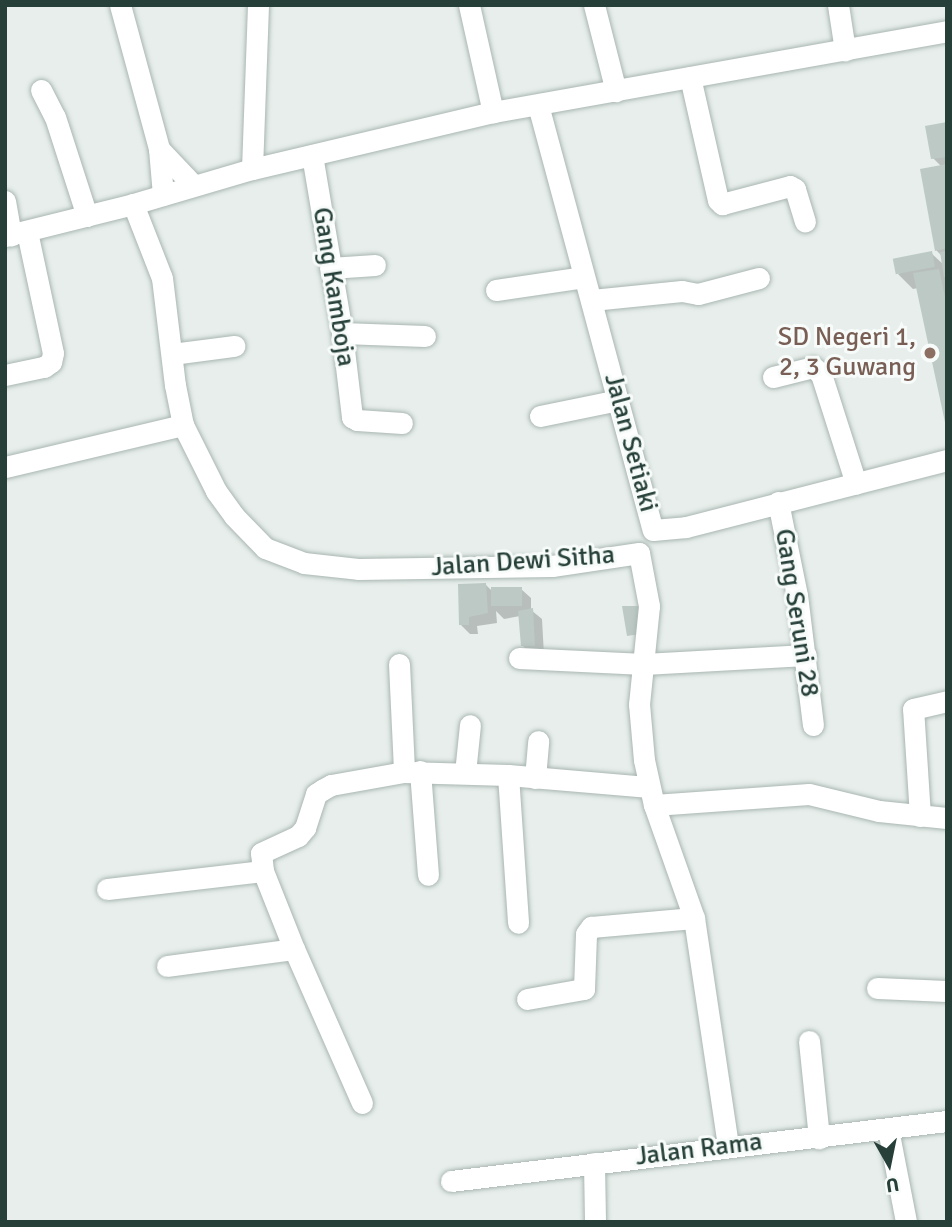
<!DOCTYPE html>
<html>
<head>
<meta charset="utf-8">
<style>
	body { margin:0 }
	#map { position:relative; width:952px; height:1227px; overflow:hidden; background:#e7eeeb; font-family:Signika,sans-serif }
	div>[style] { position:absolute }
	.shadow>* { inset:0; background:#0003 }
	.building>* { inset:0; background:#bcc9c4; transform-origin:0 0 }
	.roads { filter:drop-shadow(0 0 2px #a9b6b2) drop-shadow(0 0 2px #a9b6b2) }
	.minor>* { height:21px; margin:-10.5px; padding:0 10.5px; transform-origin:10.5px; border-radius:10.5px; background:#fff }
	.dots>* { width:19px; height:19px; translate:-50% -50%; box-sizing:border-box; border:4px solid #f7fbf9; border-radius:50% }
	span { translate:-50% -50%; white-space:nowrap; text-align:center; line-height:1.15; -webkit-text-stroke:6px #f7fbf9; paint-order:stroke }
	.street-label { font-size:26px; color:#264039 }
	.education-label { font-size:26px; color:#785e54 }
	.right { translate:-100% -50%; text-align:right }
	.frame { position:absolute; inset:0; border:7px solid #264039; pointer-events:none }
	.north { position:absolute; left:854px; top:1129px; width:70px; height:70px; -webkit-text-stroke:5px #f7fbf9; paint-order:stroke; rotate:171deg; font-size:19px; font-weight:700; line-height:28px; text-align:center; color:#264039 }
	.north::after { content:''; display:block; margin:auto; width:24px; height:32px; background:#264039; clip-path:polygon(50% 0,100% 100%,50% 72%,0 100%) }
</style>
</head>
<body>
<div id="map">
	<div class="shadow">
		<div style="clip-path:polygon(947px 124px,947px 424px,918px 288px,913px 289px,898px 274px,931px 253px,944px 265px,942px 256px,936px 250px,942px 167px,933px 158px)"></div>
		<div style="clip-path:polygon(485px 584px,493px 592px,521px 589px,531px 598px,531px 610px,542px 619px,544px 655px,532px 655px,523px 646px,520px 616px,504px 619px,496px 611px,497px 623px,477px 626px,478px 634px,470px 634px,461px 625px)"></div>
	</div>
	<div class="building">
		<div style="clip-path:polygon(947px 122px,947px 157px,931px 159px,925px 126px)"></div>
		<div style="clip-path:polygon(947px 164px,947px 248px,935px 251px,920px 169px)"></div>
		<div style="left:932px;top:251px;width:16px;height:40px;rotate:79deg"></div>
		<div style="clip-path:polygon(947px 251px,947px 277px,944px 277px,940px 252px)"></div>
		<div style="clip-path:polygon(939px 269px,947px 306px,946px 427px,913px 273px)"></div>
		<div style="clip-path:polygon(486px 583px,488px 613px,469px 617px,469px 625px,459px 625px,458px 584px)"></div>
		<div style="left:522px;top:587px;width:19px;height:31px;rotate:90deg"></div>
		<div style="clip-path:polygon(622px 606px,641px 606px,640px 634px,627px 636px)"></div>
		<div style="clip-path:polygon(533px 608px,535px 646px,521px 646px,518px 611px)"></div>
	</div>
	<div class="roads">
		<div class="minor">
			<div style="left:120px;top:5px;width:149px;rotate:74.8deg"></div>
			<div style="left:159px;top:149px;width:46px;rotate:85deg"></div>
			<div style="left:469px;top:5px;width:110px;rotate:77.4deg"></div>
			<div style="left:594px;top:5px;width:89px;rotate:75.7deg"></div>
			<div style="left:838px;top:5px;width:46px;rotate:81.2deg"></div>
			<div style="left:690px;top:77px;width:126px;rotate:77.2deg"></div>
			<div style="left:718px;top:200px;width:6px;rotate:45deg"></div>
			<div style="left:722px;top:204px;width:70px;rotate:-14.8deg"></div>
			<div style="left:790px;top:186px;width:6px;rotate:31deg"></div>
			<div style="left:795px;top:189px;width:34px;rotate:73deg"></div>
			<div style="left:41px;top:90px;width:30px;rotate:63deg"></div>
			<div style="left:55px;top:117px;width:104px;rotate:72.1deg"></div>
			<div style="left:538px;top:105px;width:440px;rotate:74.9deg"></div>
			<div style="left:159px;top:149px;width:50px;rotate:46.6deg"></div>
			<div style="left:312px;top:155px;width:181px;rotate:80.4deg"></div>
			<div style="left:342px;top:333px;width:85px;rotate:83.2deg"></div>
			<div style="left:352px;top:417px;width:6px;rotate:31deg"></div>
			<div style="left:357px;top:420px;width:45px;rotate:3.8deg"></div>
			<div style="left:252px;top:169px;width:164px;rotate:-87.9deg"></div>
			<div style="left:5px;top:201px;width:35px;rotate:80deg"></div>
			<div style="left:133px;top:204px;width:79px;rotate:68.6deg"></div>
			<div style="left:162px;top:278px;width:108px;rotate:83.1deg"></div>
			<div style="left:175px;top:385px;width:41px;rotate:78.7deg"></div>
			<div style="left:183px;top:425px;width:74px;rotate:63.4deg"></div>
			<div style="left:216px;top:491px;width:31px;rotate:54deg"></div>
			<div style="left:234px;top:516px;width:45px;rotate:45.9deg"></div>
			<div style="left:265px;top:548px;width:42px;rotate:21deg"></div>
			<div style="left:304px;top:563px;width:54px;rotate:6.3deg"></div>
			<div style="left:358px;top:569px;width:194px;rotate:-0.9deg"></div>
			<div style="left:552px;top:566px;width:88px;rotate:-8.5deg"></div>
			<div style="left:5px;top:236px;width:132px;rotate:-14deg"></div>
			<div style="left:133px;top:204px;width:124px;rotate:-16.4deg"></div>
			<div style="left:252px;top:169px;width:248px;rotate:-13.3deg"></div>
			<div style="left:493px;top:112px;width:461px;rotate:-10.1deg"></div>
			<div style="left:330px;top:268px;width:45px;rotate:-3.8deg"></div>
			<div style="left:496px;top:290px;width:89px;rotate:-8.4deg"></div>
			<div style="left:592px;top:300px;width:90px;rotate:-5.7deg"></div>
			<div style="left:682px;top:291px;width:16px;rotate:11deg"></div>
			<div style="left:698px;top:294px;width:63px;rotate:-14.7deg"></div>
			<div style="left:342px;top:333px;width:83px;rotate:2.1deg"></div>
			<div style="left:172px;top:354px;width:63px;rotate:-7.4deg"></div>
			<div style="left:5px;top:375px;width:40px;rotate:-12deg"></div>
			<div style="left:44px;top:367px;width:9px;rotate:-36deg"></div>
			<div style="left:51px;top:362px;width:9px;rotate:-77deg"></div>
			<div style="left:53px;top:353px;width:124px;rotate:-102.1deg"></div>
			<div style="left:773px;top:377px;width:41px;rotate:-14deg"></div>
			<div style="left:813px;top:367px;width:11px;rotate:41deg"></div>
			<div style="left:821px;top:374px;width:115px;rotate:72.3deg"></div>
			<div style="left:540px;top:416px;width:80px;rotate:-11.6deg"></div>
			<div style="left:5px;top:467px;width:183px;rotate:-13.3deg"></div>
			<div style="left:778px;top:502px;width:95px;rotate:78.5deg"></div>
			<div style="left:797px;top:595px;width:131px;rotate:83deg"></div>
			<div style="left:653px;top:530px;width:33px;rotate:-5deg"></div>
			<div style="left:686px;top:527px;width:269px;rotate:-14.4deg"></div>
			<div style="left:639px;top:553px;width:54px;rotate:79.3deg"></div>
			<div style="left:649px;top:606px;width:99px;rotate:95.8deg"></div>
			<div style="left:639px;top:704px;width:56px;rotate:84.9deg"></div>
			<div style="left:644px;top:760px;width:46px;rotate:77.5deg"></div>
			<div style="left:654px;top:805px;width:120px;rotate:70.5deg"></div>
			<div style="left:694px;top:918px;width:231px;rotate:81.5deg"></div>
			<div style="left:519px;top:658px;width:125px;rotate:2.7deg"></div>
			<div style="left:644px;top:664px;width:162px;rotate:-3.2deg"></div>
			<div style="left:399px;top:664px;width:108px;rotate:87.3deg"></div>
			<div style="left:420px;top:771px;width:104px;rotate:85.6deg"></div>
			<div style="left:465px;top:773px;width:48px;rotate:-84.1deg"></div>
			<div style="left:508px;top:775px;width:148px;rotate:86.1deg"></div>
			<div style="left:535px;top:778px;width:37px;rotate:-85deg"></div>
			<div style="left:654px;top:805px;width:155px;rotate:-4.1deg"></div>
			<div style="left:809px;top:794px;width:72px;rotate:13.7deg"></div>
			<div style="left:879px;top:811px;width:68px;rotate:5.9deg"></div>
			<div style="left:920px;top:816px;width:107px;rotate:-93.7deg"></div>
			<div style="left:913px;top:709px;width:35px;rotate:-13deg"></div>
			<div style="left:107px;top:889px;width:157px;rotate:-6.6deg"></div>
			<div style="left:167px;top:966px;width:128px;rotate:-7.6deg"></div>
			<div style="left:877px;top:988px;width:70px;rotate:2.5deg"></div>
			<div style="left:527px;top:999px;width:58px;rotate:-10deg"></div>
			<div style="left:584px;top:989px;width:55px;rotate:-87.9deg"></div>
			<div style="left:586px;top:934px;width:9px;rotate:-54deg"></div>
			<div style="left:591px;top:927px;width:103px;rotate:-5deg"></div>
			<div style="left:809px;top:1041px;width:98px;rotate:84.1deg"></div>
			<div style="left:362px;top:1103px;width:168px;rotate:-113.8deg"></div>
			<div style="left:294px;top:949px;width:84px;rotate:-111.7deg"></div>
			<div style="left:263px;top:871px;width:18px;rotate:-96deg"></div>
			<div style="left:261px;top:853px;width:41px;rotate:-24.7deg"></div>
			<div style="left:298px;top:836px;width:11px;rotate:-49deg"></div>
			<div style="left:305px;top:828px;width:36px;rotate:-72deg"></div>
			<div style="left:316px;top:794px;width:7px;rotate:-34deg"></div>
			<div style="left:322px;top:790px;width:10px;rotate:-29deg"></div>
			<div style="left:331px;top:785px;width:74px;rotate:-10.1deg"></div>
			<div style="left:404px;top:772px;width:104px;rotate:1.7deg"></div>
			<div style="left:508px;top:775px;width:142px;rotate:4.9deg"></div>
			<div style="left:888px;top:1129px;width:95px;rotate:79deg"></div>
			<div style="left:594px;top:1163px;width:59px;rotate:89deg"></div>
			<div style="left:451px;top:1181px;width:500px;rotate:-6.9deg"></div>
		</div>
	</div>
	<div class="dots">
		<div style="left:930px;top:353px;background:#8d6e63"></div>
	</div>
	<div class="street-label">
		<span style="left:333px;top:287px;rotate:81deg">Gang Kamboja</span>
		<span style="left:630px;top:443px;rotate:75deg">Jalan Setiaki</span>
		<span style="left:523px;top:562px;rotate:-4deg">Jalan Dewi Sitha</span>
		<span style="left:796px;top:613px;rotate:81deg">Gang Seruni 28</span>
		<span style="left:699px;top:1150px;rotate:-7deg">Jalan Rama</span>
	</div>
	<div class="education-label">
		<span class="right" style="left:916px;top:353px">SD Negeri 1,<br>2, 3 Guwang</span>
	</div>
	<div class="frame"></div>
	<div class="north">U</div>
</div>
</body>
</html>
